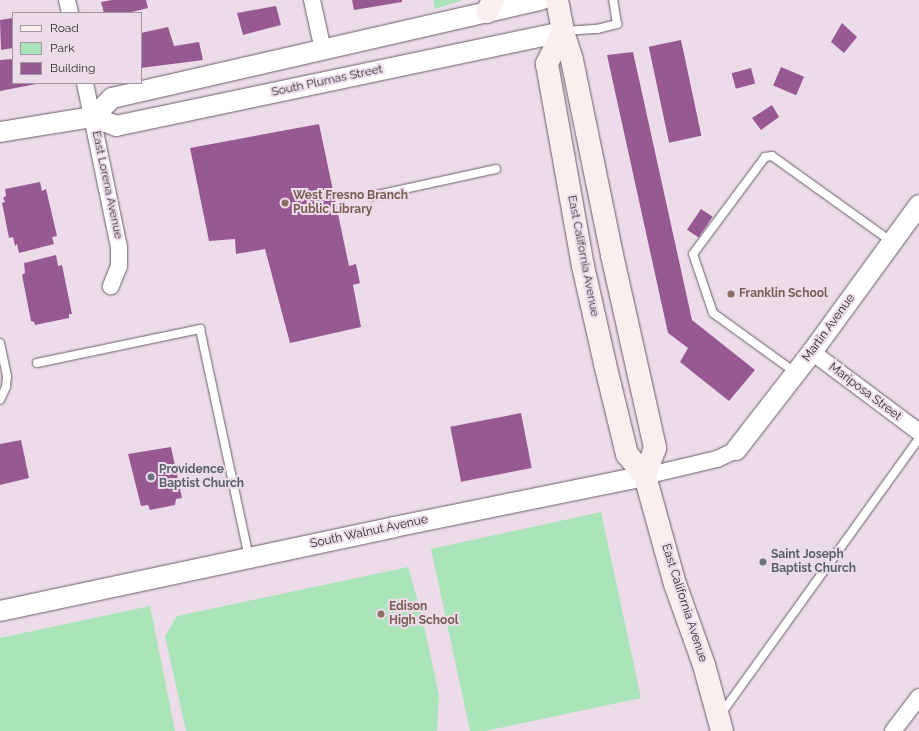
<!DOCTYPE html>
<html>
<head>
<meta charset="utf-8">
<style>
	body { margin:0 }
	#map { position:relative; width:919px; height:731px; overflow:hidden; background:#ecdcea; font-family:Raleway,sans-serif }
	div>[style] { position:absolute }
	.green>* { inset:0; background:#abe4b9 }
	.building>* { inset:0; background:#985993; transform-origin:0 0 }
	.roads { filter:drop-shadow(0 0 1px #695c67) drop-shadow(0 0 1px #695c67) }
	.service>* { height:8px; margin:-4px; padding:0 4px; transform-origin:4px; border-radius:4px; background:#fff }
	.minor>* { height:16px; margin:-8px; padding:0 8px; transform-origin:8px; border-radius:8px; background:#fff }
	.tertiary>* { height:20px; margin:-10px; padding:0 10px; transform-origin:10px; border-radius:10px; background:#fff }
	.secondary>* { height:22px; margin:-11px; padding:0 11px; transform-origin:11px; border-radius:11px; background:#fbeeee }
	.dots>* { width:11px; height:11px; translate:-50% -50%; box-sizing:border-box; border:2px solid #ecdcea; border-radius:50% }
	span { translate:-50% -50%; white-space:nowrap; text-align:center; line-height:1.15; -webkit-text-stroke:4px #ecdcea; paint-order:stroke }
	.street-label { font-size:12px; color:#312b30 }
	.education-label { font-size:12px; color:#785e54; font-weight:700 }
	.left { translate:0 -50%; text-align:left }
	.worship-label { font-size:12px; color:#5b616d; font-weight:700 }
	.legend { position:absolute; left:12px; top:12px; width:130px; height:72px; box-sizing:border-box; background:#ecdcea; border:1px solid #a195a0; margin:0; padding:5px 7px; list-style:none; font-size:12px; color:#312b30 }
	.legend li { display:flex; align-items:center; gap:8px; height:20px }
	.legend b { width:20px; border:1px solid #a195a0 }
</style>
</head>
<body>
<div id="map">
	<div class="green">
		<div style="clip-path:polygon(433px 0,463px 0,435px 9px)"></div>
		<div style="clip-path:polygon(601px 512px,641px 698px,485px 731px,470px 731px,431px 549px)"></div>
		<div style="clip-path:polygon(408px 567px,422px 616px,439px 695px,437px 731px,186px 731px,165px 636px,177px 616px)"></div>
		<div style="clip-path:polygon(150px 606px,175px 731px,0 731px,0 638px)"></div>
	</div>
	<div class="building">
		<div style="clip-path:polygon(112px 0,146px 0,148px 8px,128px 13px,104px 13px,101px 2px)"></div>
		<div style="clip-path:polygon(352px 0,402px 0,402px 2px,354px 10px)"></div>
		<div style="clip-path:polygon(276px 6px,281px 25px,243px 35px,237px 13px)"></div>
		<div style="clip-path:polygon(13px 18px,13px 48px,1px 50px,0 20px)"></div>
		<div style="clip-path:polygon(842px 23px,857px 37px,844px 53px,831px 42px)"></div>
		<div style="clip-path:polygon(168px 27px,174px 46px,199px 42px,203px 60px,141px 68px,141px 33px)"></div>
		<div style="left:681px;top:40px;width:98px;height:33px;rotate:78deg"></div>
		<div style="clip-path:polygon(633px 52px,692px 320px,755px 370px,729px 401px,680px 362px,688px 348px,668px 333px,607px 55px)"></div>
		<div style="clip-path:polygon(13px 59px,13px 83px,36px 84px,0 91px,0 60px)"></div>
		<div style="left:781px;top:67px;width:25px;height:20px;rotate:23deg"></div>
		<div style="left:751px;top:68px;width:16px;height:20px;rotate:75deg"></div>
		<div style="clip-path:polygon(772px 105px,779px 117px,761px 130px,752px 118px)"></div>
		<div style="clip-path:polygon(319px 124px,349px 266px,356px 264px,360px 283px,353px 285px,361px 327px,290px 343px,265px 249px,236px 254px,235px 239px,209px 241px,190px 148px)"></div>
		<div style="clip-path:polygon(40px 182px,42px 191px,46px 189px,57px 236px,52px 237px,54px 244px,19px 253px,17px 244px,15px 246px,13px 237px,9px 238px,2px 203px,5px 202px,3px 198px,6px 196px,5px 189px)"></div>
		<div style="left:701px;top:209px;width:14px;height:25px;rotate:34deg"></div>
		<div style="clip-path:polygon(56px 255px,58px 266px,62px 265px,72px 314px,69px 314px,69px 318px,35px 325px,34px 322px,31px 321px,22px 275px,25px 273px,24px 263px)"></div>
		<div style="left:521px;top:413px;width:56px;height:72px;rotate:79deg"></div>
		<div style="clip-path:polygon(21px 440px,29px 478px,0 485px,0 444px)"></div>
		<div style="clip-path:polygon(171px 447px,182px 498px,176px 499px,175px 505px,150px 510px,148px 505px,141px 506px,128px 454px)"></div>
	</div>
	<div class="roads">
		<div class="service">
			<div style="left:565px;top:31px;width:32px;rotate:-4deg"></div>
			<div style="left:597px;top:29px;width:21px;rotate:-14deg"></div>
			<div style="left:617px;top:24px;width:24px;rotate:-99deg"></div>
			<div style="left:372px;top:196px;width:127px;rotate:-12.3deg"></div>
			<div style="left:0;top:343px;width:34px;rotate:78deg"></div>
			<div style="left:7px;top:376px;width:11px;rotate:95deg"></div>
			<div style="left:6px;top:387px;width:14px;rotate:115deg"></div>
			<div style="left:37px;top:363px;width:167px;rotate:-11.8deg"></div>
			<div style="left:200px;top:329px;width:234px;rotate:77.9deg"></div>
			<div style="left:796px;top:373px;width:102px;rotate:-144.1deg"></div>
			<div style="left:713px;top:313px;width:62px;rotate:-108.7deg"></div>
			<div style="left:693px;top:254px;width:121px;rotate:-53.4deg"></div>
			<div style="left:765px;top:157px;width:7px;rotate:-8deg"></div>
			<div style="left:772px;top:156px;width:148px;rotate:35.6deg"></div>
			<div style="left:721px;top:714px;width:340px;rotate:-54.3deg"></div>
		</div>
		<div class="minor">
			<div style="left:67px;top:0;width:13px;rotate:77deg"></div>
			<div style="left:312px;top:0;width:51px;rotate:77.6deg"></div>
			<div style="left:85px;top:83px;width:167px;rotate:78.3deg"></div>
			<div style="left:119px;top:247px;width:19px;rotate:90deg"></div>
			<div style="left:119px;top:266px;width:22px;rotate:112deg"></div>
			<div style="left:812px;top:352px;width:134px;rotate:36.8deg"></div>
			<div style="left:645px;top:476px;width:74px;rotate:-13.3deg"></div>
			<div style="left:717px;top:459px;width:21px;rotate:-25deg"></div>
			<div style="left:893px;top:731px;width:43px;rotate:-52.6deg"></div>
		</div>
		<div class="tertiary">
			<div style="left:93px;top:117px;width:27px;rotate:-45deg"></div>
			<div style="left:112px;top:98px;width:440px;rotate:-12.9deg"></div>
			<div style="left:0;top:132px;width:94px;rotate:-9.2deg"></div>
			<div style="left:93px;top:117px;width:25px;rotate:21deg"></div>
			<div style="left:116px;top:126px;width:457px;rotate:-11.9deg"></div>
			<div style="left:736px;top:450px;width:124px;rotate:-52.2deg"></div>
			<div style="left:812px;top:352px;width:182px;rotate:-53.9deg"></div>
			<div style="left:0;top:611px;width:403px;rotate:-12deg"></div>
			<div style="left:394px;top:527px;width:256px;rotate:-11.5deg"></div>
		</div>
		<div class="secondary">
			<div style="left:557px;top:0;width:33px;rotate:79deg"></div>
			<div style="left:563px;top:32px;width:29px;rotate:72deg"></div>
			<div style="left:572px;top:60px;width:199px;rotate:78.4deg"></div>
			<div style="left:612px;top:255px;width:198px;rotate:77.4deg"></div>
			<div style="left:655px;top:448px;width:30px;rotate:110deg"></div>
			<div style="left:487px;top:12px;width:13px;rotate:-63deg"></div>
			<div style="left:563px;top:32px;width:36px;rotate:117deg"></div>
			<div style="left:547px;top:64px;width:205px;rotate:79.9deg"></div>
			<div style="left:583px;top:266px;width:100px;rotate:77.3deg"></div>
			<div style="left:605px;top:364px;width:93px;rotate:76.3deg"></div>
			<div style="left:627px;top:454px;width:28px;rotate:51deg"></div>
			<div style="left:645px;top:476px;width:112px;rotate:74.5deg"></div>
			<div style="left:675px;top:584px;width:86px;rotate:70.3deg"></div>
			<div style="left:704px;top:665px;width:68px;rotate:74.7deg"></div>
		</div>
	</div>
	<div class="dots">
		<div style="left:285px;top:203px;background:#8d6e63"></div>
		<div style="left:731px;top:294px;background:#8d6e63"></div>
		<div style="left:151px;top:477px;background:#6b7280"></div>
		<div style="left:763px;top:562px;background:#6b7280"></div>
		<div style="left:381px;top:614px;background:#8d6e63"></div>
	</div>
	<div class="street-label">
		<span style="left:327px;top:81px;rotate:-12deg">South Plumas Street</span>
		<span style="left:107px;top:185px;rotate:78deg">East Lorena Avenue</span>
		<span style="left:583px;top:256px;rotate:79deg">East California Avenue</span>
		<span style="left:829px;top:328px;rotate:-54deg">Martin Avenue</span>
		<span style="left:865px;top:392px;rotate:37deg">Mariposa Street</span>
		<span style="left:369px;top:532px;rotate:-12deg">South Walnut Avenue</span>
		<span style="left:684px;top:603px;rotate:72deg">East California Avenue</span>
	</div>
	<div class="education-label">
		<span class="left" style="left:293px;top:203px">West Fresno Branch<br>Public Library</span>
		<span class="left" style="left:739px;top:294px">Franklin School</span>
		<span class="left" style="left:389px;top:614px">Edison<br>High School</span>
	</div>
	<div class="worship-label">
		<span class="left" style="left:159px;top:477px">Providence<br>Baptist Church</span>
		<span class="left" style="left:771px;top:562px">Saint Joseph<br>Baptist Church</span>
	</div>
	<ul class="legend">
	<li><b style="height:5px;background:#fbeeee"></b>Road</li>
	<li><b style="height:11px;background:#abe4b9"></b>Park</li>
	<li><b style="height:11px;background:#985993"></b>Building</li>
	</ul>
</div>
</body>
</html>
